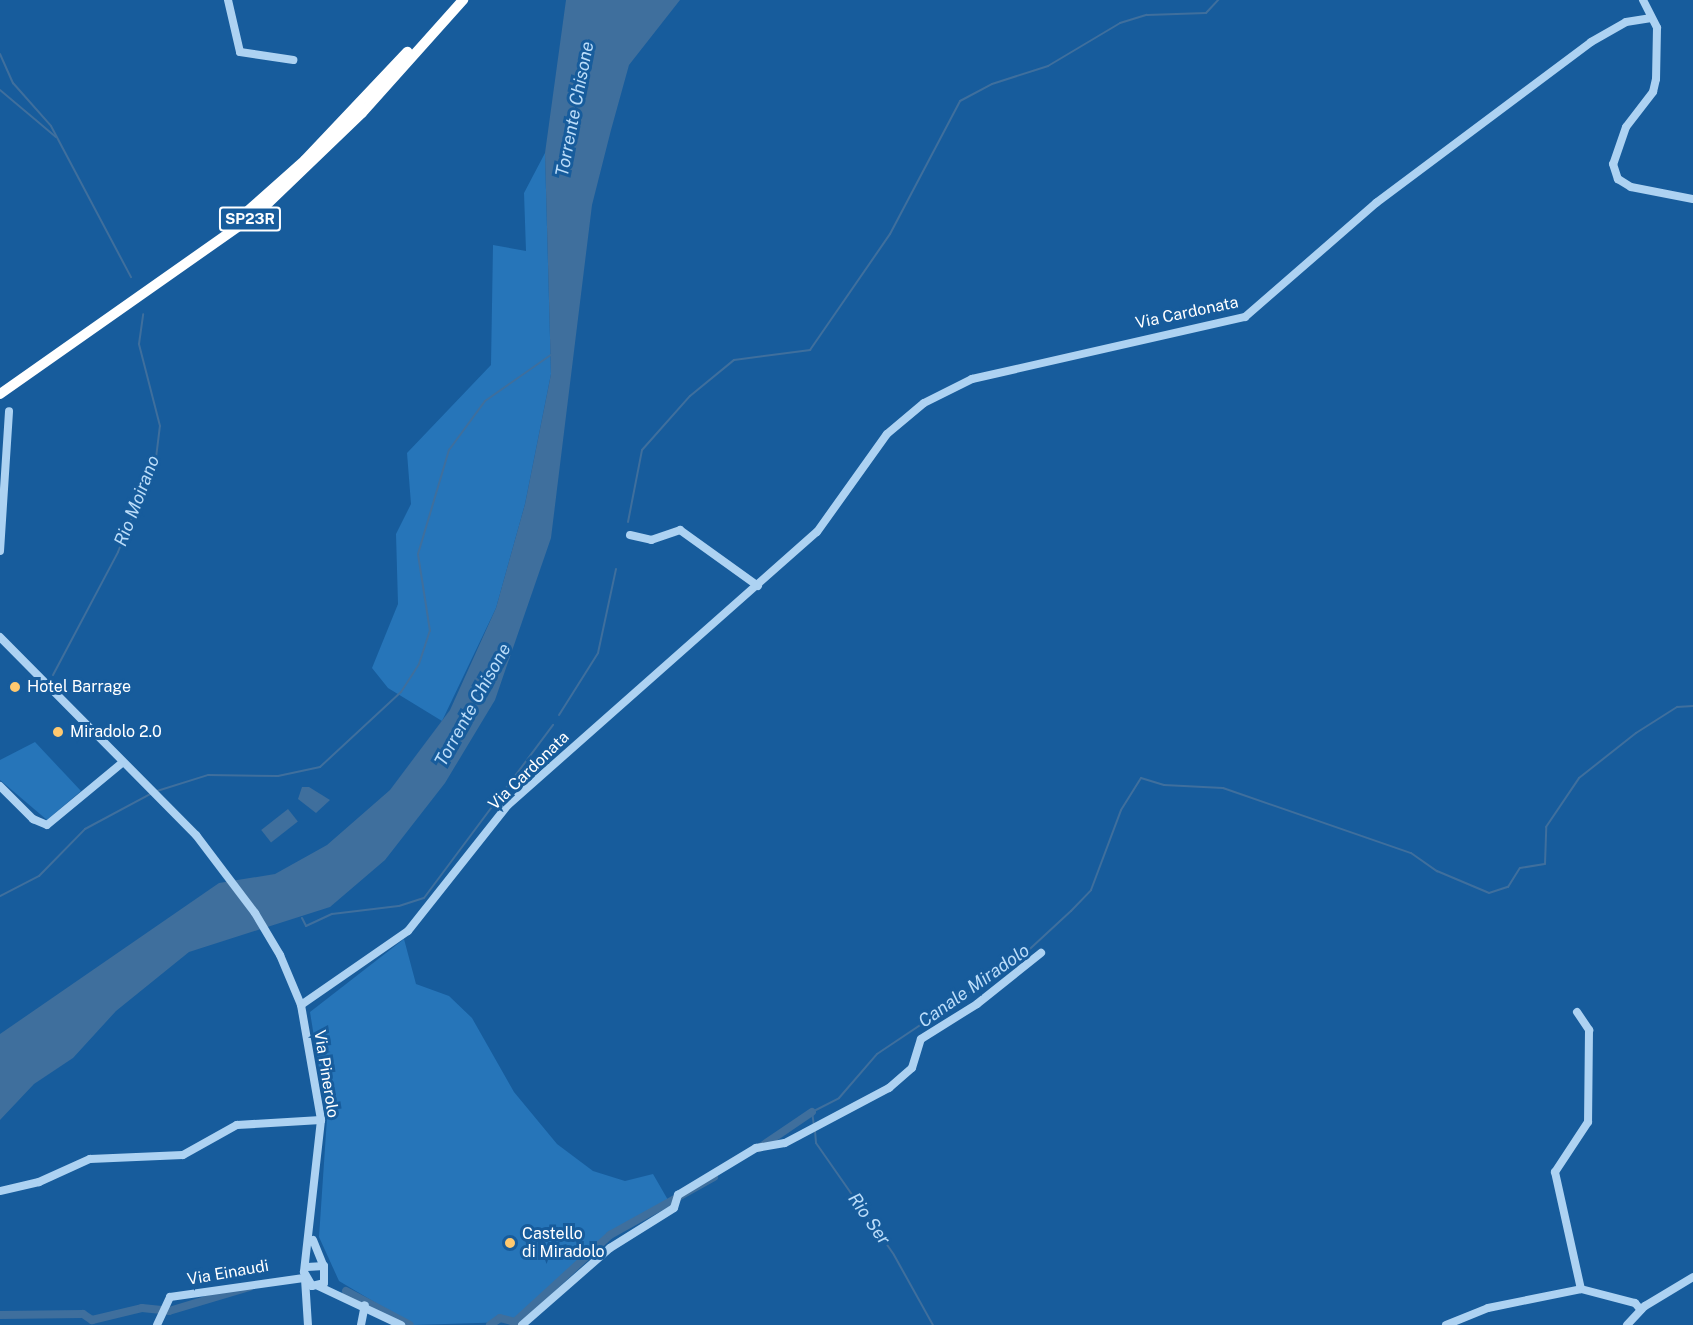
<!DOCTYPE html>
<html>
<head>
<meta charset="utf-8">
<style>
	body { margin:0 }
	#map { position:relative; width:1693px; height:1325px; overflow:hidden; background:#175c9c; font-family:"Public Sans",sans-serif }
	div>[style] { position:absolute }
	.green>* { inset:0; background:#2675b9 }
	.water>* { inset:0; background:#3f6f9d; transform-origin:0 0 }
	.stream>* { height:2px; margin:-1px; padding:0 1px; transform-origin:1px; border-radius:1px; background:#3f6f9d }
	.canal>* { height:8px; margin:-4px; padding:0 4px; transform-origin:4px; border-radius:4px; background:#3f6f9d }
	.minor>* { height:8px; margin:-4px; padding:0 4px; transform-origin:4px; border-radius:4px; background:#add2f2 }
	.highway>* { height:10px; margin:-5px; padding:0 5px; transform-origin:5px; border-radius:5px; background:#fff }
	.dots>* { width:16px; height:16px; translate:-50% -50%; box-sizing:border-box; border:3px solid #175c9c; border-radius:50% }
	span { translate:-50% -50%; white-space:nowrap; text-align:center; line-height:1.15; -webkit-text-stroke:6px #175c9c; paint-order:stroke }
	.shield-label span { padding:2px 4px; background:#175c9c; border:2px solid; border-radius:4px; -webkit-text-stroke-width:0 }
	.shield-label { font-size:15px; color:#fff; font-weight:700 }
	.street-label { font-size:16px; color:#fff }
	.poi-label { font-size:16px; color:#fff }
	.left { translate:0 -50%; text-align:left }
	.water-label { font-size:18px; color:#badcf9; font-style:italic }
</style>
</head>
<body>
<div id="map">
	<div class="green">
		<div style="clip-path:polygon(545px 153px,551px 374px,525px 504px,496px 608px,442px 721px,388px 688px,372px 668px,398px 604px,396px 534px,411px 504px,407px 453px,491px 365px,493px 245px,526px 251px,524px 193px)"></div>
		<div style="clip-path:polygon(35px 742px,81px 791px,47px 820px,0 780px,0 760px)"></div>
		<div style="clip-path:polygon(404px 939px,416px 984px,449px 996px,472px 1018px,514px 1092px,557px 1144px,593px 1171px,625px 1181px,653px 1174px,668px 1200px,607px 1239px,512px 1322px,413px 1325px,339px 1281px,319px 1237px,327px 1118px,310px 1012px)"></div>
	</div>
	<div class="water">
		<div style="clip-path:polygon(566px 0,680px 0,629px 65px,611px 130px,592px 205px,551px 538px,495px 700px,445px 783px,385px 860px,330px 907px,189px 952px,116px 1011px,73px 1058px,34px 1084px,0 1120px,0 1034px,219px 883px,275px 874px,327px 845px,390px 790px,450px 710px,496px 608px,525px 504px,551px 374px,545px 153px)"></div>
		<div style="clip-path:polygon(302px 787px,309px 787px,330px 800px,316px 813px,298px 799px)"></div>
		<div style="left:288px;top:809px;width:16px;height:34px;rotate:52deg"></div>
	</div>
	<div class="stream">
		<div style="left:0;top:54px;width:32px;rotate:66deg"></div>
		<div style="left:13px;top:83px;width:57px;rotate:48.5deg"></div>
		<div style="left:51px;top:126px;width:171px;rotate:62.1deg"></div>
		<div style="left:0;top:90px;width:73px;rotate:40deg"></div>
		<div style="left:628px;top:522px;width:73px;rotate:-79deg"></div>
		<div style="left:642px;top:450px;width:72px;rotate:-48.4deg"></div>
		<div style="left:690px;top:396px;width:57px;rotate:-39.3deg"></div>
		<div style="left:734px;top:360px;width:77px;rotate:-7.5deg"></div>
		<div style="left:810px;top:350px;width:141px;rotate:-55.4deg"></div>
		<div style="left:890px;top:234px;width:150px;rotate:-62.2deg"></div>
		<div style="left:960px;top:101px;width:36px;rotate:-28deg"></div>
		<div style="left:992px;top:84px;width:59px;rotate:-17.8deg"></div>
		<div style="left:1048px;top:66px;width:84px;rotate:-30.8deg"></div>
		<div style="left:1120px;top:23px;width:28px;rotate:-17deg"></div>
		<div style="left:1147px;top:15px;width:59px;rotate:-1.9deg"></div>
		<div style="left:1206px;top:13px;width:18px;rotate:-47deg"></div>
		<div style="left:53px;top:675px;width:139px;rotate:-62.1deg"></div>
		<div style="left:118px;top:552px;width:101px;rotate:-68deg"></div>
		<div style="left:156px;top:458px;width:32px;rotate:-83deg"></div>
		<div style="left:160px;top:426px;width:85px;rotate:-104.4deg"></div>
		<div style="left:139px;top:344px;width:30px;rotate:-82deg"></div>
		<div style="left:559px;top:715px;width:73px;rotate:-57.8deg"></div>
		<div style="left:598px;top:653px;width:86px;rotate:-77.9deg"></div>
		<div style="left:157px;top:791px;width:53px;rotate:-17.4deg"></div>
		<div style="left:208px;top:775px;width:70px;rotate:0.8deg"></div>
		<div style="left:278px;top:776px;width:43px;rotate:-12.1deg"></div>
		<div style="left:320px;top:767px;width:110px;rotate:-42.8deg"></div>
		<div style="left:401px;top:692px;width:33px;rotate:-57deg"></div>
		<div style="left:419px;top:664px;width:35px;rotate:-72deg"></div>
		<div style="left:430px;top:631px;width:78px;rotate:-98.9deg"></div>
		<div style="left:418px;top:554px;width:109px;rotate:-73.4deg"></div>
		<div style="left:449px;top:450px;width:61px;rotate:-53.7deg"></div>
		<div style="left:485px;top:401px;width:82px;rotate:-35deg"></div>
		<div style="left:0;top:896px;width:44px;rotate:-27.1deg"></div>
		<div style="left:39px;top:876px;width:66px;rotate:-45.6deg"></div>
		<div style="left:85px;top:829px;width:76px;rotate:-28.2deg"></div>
		<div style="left:302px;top:918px;width:9px;rotate:63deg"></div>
		<div style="left:306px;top:926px;width:29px;rotate:-25deg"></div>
		<div style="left:332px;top:914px;width:67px;rotate:-6.8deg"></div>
		<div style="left:399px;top:906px;width:26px;rotate:-18deg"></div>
		<div style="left:424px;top:898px;width:216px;rotate:-53.3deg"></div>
		<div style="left:814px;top:1126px;width:14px;rotate:-98deg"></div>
		<div style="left:812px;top:1112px;width:30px;rotate:-27deg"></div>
		<div style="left:839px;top:1098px;width:58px;rotate:-49.2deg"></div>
		<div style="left:877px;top:1054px;width:171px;rotate:-33.8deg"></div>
		<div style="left:1019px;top:959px;width:71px;rotate:-42.7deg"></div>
		<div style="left:1071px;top:911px;width:29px;rotate:-46deg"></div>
		<div style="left:1091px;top:890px;width:85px;rotate:-69.4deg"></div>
		<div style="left:1121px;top:810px;width:38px;rotate:-58deg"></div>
		<div style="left:1141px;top:778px;width:24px;rotate:17deg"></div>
		<div style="left:1164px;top:785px;width:59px;rotate:2.9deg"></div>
		<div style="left:1223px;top:788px;width:199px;rotate:19.1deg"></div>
		<div style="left:1411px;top:853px;width:32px;rotate:35deg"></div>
		<div style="left:1437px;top:871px;width:56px;rotate:22.9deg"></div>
		<div style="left:1489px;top:893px;width:20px;rotate:-18deg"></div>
		<div style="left:1508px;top:887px;width:22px;rotate:-58deg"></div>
		<div style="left:1520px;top:868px;width:25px;rotate:-9deg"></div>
		<div style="left:1545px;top:864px;width:37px;rotate:-88deg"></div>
		<div style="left:1546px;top:827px;width:59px;rotate:-56deg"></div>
		<div style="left:1579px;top:778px;width:73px;rotate:-38.3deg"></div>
		<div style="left:1636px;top:733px;width:49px;rotate:-32.4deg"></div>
		<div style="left:1677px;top:707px;width:16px;rotate:-4deg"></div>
		<div style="left:815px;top:1131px;width:12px;rotate:85deg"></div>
		<div style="left:816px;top:1143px;width:136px;rotate:55.1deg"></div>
		<div style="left:894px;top:1255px;width:80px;rotate:60.9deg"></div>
	</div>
	<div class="canal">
		<div style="left:759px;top:1148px;width:64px;rotate:-34.2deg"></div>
		<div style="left:346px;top:1291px;width:72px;rotate:28deg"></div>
		<div style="left:0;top:1315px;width:83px;rotate:-0.7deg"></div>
		<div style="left:83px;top:1314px;width:11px;rotate:34deg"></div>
		<div style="left:92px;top:1320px;width:51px;rotate:-13.5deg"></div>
		<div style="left:142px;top:1308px;width:27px;rotate:6deg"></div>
		<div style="left:169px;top:1311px;width:84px;rotate:-16.7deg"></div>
		<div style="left:490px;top:1325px;width:12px;rotate:-35deg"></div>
		<div style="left:500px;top:1318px;width:16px;rotate:15deg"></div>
		<div style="left:515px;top:1322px;width:129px;rotate:-42.5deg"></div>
		<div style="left:610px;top:1235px;width:119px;rotate:-29.1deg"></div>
	</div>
	<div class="minor">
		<div style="left:228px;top:0;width:53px;rotate:77deg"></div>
		<div style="left:240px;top:52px;width:54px;rotate:8.6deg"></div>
		<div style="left:1643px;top:0;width:31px;rotate:63deg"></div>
		<div style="left:1657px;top:28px;width:51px;rotate:91.1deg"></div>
		<div style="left:1656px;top:79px;width:13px;rotate:103deg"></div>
		<div style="left:1653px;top:92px;width:44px;rotate:127.6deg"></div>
		<div style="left:1626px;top:127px;width:39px;rotate:109deg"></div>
		<div style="left:1613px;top:164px;width:16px;rotate:72deg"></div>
		<div style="left:1618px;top:179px;width:15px;rotate:32deg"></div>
		<div style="left:1631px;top:187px;width:63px;rotate:11deg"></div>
		<div style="left:630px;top:535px;width:22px;rotate:13deg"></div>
		<div style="left:651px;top:540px;width:31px;rotate:-19deg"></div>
		<div style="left:680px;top:530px;width:96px;rotate:35.7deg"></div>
		<div style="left:0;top:551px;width:140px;rotate:-86.3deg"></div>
		<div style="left:0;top:637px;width:279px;rotate:45.3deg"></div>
		<div style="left:196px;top:835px;width:98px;rotate:52.9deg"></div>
		<div style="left:255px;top:913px;width:49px;rotate:59.2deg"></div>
		<div style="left:280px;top:955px;width:54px;rotate:67.2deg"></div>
		<div style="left:301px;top:1005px;width:117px;rotate:80.1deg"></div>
		<div style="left:321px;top:1120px;width:153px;rotate:96.4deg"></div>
		<div style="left:304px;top:1272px;width:16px;rotate:60deg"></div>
		<div style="left:312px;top:1286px;width:12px;rotate:-14deg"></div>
		<div style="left:324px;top:1283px;width:17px;rotate:-90deg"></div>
		<div style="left:324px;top:1266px;width:17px;rotate:177deg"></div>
		<div style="left:0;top:786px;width:47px;rotate:45deg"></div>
		<div style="left:33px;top:819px;width:15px;rotate:23deg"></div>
		<div style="left:47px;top:825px;width:97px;rotate:-39.6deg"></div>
		<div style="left:301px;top:1005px;width:130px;rotate:-34.7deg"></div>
		<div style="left:408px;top:931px;width:161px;rotate:-51.6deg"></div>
		<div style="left:508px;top:805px;width:412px;rotate:-41.5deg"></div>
		<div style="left:817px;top:532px;width:120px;rotate:-54.5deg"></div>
		<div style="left:887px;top:434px;width:48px;rotate:-40deg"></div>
		<div style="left:924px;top:403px;width:54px;rotate:-26.6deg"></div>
		<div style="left:972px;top:379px;width:280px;rotate:-12.8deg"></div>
		<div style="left:1245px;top:317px;width:174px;rotate:-41deg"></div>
		<div style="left:1376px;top:203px;width:269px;rotate:-36.8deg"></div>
		<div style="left:1591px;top:42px;width:40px;rotate:-29.7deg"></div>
		<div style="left:1626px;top:22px;width:24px;rotate:-9deg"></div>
		<div style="left:1577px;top:1012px;width:22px;rotate:56deg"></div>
		<div style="left:1589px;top:1030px;width:92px;rotate:90.6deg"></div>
		<div style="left:1588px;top:1122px;width:60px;rotate:123.4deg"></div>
		<div style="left:1555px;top:1172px;width:120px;rotate:77.5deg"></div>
		<div style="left:0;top:1191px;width:40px;rotate:-13deg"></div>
		<div style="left:39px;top:1182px;width:56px;rotate:-24.3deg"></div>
		<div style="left:90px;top:1159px;width:93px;rotate:-2.5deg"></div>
		<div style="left:183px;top:1155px;width:62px;rotate:-29.1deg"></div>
		<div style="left:237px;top:1125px;width:84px;rotate:-3.4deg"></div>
		<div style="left:313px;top:1240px;width:27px;rotate:68deg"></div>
		<div style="left:305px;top:1279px;width:46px;rotate:86.3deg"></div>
		<div style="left:318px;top:1286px;width:92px;rotate:25.2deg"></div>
		<div style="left:157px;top:1325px;width:31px;rotate:-65deg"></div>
		<div style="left:170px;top:1297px;width:135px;rotate:-8.1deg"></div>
		<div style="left:361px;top:1325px;width:20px;rotate:-79deg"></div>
		<div style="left:522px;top:1325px;width:117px;rotate:-41.2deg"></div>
		<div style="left:610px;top:1248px;width:75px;rotate:-32deg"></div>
		<div style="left:674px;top:1208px;width:14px;rotate:-73deg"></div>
		<div style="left:678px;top:1195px;width:91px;rotate:-31.1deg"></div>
		<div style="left:756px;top:1148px;width:29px;rotate:-10deg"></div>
		<div style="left:785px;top:1143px;width:118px;rotate:-27.9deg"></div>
		<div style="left:889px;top:1088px;width:30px;rotate:-41deg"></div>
		<div style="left:912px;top:1068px;width:30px;rotate:-73deg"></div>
		<div style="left:921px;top:1039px;width:66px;rotate:-32deg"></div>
		<div style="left:977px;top:1004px;width:82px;rotate:-38.6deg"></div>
		<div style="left:1446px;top:1325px;width:45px;rotate:-22deg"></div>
		<div style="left:1488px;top:1308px;width:95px;rotate:-11.5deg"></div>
		<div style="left:1581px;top:1289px;width:56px;rotate:14.5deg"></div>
		<div style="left:1635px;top:1303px;width:9px;rotate:49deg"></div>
		<div style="left:1627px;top:1325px;width:26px;rotate:-47deg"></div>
		<div style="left:1645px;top:1306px;width:56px;rotate:-31.1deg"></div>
	</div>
	<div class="highway">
		<div style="left:242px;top:216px;width:84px;rotate:-41.6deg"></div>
		<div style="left:305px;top:160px;width:149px;rotate:-46.6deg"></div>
		<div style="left:0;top:394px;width:315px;rotate:-35.1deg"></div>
		<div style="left:258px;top:213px;width:144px;rotate:-43.9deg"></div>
		<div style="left:362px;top:113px;width:152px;rotate:-48.2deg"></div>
	</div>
	<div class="dots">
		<div style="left:15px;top:687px;background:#ffc96f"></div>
		<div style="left:58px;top:732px;background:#ffc96f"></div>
		<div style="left:510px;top:1243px;background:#ffc96f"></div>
	</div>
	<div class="shield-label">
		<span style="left:250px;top:219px">SP23R</span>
	</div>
	<div class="street-label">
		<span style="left:1187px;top:313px;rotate:-12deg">Via Cardonata</span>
		<span style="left:529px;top:771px;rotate:-44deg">Via Cardonata</span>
		<span style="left:326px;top:1074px;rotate:81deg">Via Pinerolo</span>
		<span style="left:228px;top:1273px;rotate:-10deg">Via Einaudi</span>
	</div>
	<div class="poi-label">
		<span class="left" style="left:27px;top:687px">Hotel Barrage</span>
		<span class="left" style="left:70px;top:732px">Miradolo 2.0</span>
		<span class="left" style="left:522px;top:1243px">Castello<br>di Miradolo</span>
	</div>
	<div class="water-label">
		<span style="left:575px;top:109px;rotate:-79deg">Torrente Chisone</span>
		<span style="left:137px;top:501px;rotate:-69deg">Rio Moirano</span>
		<span style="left:473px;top:705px;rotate:-61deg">Torrente Chisone</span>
		<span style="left:974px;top:986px;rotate:-35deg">Canale Miradolo</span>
		<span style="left:869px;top:1219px;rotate:55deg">Rio Ser</span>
	</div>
</div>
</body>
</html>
